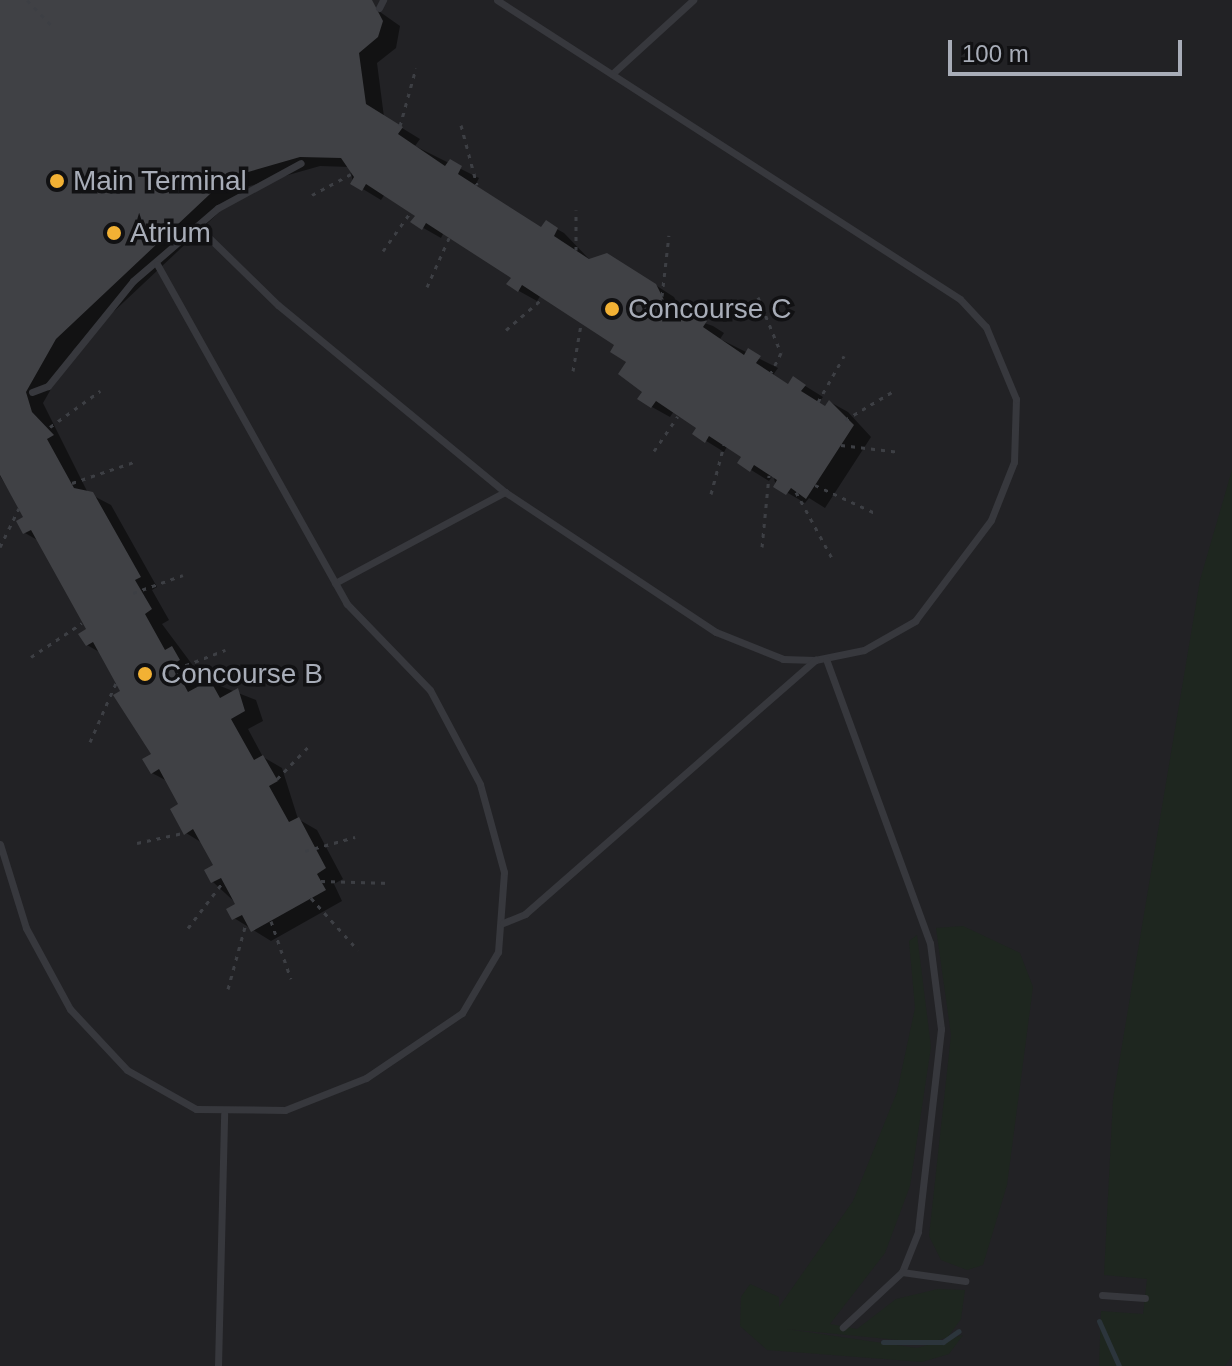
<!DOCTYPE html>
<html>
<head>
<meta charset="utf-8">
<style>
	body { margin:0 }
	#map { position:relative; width:1232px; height:1366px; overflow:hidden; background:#161618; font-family:Helvetica,sans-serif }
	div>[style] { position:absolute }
	.built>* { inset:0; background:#222225; transform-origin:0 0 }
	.green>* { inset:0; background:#1e261f }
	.shadow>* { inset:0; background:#0007 }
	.stream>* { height:5px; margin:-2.5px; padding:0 2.5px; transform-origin:2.5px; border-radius:2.5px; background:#2c353c }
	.building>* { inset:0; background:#404145 }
	.path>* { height:3px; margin-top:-1.5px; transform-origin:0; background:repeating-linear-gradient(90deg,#3d3f44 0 4px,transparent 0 10px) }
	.service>* { height:7px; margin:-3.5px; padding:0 3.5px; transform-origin:3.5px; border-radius:3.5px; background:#37383d }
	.dots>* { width:22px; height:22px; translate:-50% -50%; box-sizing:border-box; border:4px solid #111113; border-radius:50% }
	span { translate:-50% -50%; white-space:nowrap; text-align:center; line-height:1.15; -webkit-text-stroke:7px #111113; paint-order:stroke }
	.poi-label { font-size:28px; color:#a8adb8 }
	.left { translate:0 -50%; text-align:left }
	.scale { position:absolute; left:948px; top:40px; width:234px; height:36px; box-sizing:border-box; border:4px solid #a8adb8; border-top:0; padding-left:10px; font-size:24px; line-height:28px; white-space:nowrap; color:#a8adb8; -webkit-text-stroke:6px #111113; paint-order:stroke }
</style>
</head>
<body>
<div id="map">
	<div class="built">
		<div style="left:0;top:0;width:1232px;height:1366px"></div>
	</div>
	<div class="green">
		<div style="clip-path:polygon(1232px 470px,1232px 1356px,1225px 1366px,1099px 1366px,1101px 1311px,1143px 1314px,1147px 1279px,1104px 1275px,1113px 1099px,1200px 580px)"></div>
		<div style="clip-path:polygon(963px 926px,1020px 953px,1033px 987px,1007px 1185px,983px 1265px,967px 1270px,941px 1260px,929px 1236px,951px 1035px,936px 928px)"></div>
		<div style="clip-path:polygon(917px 935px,931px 1047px,910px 1186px,885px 1253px,830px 1324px,857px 1329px,896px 1299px,938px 1289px,965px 1290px,961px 1319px,948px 1337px,929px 1343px,786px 1329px,917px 1348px,963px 1335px,949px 1354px,922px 1362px,767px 1350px,740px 1326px,741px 1297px,750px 1284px,779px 1297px,779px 1307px,853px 1201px,897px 1092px,915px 1008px,909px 941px)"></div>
	</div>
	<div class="shadow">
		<div style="clip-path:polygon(0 0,363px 0,400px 26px,396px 48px,377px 63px,384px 117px,420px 139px,415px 146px,479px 178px,475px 186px,542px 229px,546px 223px,564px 233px,590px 260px,626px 266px,674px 297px,684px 316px,713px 326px,724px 333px,720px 339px,778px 368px,773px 375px,789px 385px,794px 379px,823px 397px,818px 403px,826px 408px,830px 402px,848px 412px,871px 437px,825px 508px,809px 498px,805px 503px,776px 486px,773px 475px,769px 481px,740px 463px,744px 456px,728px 445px,724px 452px,695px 434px,699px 427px,674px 411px,670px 417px,652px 407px,616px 344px,541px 295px,537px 301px,519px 291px,509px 284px,513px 277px,444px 232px,441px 238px,413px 222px,417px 215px,385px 194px,381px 200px,353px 183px,350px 167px,320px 166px,246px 187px,74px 349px,43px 403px,88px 493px,111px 505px,157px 587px,152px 590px,169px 620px,162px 624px,197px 671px,190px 675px,198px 689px,210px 682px,256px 700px,263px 721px,248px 729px,263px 757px,282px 768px,298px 819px,317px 830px,343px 879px,334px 884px,342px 901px,271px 941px,234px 918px,238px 905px,213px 882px,216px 866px,204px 844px,186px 833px,181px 804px,169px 782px,152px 773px,153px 755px,123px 692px,101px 653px,87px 645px,88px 630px,39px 541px,25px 533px,26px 518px,0 476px)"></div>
	</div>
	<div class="stream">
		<div style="left:1099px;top:1321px;width:49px;rotate:66deg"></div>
		<div style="left:883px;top:1342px;width:60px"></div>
		<div style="left:943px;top:1342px;width:19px;rotate:-35deg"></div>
	</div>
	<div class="building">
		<div style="clip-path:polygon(0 0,372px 0,383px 21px,378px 37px,359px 53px,366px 104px,403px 127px,398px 134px,445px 166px,450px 159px,462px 166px,458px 174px,541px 227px,546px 220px,558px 228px,554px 236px,589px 259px,607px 253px,656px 284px,666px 304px,690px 319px,695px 313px,707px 321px,703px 327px,744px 355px,748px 348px,761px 356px,756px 363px,788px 384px,793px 376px,806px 385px,801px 391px,825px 406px,829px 400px,854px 425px,806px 499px,791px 488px,786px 495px,773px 487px,777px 480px,754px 465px,750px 472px,737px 463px,741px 457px,709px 436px,705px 443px,692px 434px,696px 428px,656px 401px,651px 408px,637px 399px,642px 392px,618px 374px,626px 362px,610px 352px,614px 345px,522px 285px,518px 292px,506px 284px,511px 278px,426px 223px,422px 230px,410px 222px,415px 216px,366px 184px,362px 191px,350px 184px,354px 177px,341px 158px,300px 157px,227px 178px,56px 339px,26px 392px,32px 412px,54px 435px,47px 439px,74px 488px,93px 492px,141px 577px,135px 580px,152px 609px,145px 614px,165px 650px,172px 646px,180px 660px,173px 664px,188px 692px,210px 680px,220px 698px,238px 688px,245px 711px,231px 719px,254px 760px,263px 755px,278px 781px,269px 786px,289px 822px,299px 817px,326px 868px,317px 874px,326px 890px,251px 932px,242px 915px,232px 920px,226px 909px,235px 904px,221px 878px,211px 883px,204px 870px,213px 865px,193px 829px,184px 835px,170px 809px,178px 804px,159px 769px,151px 774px,142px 759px,151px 754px,113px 695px,120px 691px,93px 642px,86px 646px,78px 634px,86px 629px,31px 530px,23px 534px,16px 521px,23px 517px,0 475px)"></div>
	</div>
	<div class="path">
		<div style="left:27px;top:0;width:35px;rotate:46deg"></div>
		<div style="left:461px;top:125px;width:62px;rotate:75.1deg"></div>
		<div style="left:400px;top:126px;width:60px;rotate:-74.6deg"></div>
		<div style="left:312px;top:195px;width:44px;rotate:-28.3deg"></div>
		<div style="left:576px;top:250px;width:40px;rotate:-90deg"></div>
		<div style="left:383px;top:251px;width:47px;rotate:-54.6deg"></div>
		<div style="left:427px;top:287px;width:54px;rotate:-65.8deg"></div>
		<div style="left:662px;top:296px;width:61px;rotate:-83.5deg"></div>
		<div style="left:758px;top:297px;width:61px;rotate:67.7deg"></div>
		<div style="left:781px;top:353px;width:22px;rotate:117deg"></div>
		<div style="left:506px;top:330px;width:48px;rotate:-40.7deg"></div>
		<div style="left:573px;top:371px;width:48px;rotate:-80.3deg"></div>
		<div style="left:818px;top:402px;width:53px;rotate:-60.5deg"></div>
		<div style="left:845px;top:420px;width:55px;rotate:-30.8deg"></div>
		<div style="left:50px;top:427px;width:62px;rotate:-35.8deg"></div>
		<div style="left:841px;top:445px;width:59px;rotate:6.8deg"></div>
		<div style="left:654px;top:451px;width:42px;rotate:-55.6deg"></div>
		<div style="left:72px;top:483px;width:65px;rotate:-18.7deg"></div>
		<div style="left:815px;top:485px;width:66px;rotate:25deg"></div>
		<div style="left:796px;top:492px;width:75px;rotate:61.4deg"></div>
		<div style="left:711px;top:494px;width:51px;rotate:-75.1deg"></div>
		<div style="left:0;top:547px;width:43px;rotate:-64deg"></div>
		<div style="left:762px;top:547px;width:72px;rotate:-84.4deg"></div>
		<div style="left:133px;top:593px;width:53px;rotate:-19.8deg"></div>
		<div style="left:31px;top:657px;width:61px;rotate:-33.7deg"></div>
		<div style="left:176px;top:669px;width:53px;rotate:-21.2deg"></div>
		<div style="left:90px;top:742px;width:64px;rotate:-66.2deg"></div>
		<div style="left:277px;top:779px;width:45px;rotate:-45.9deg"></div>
		<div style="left:137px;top:843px;width:47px;rotate:-12.3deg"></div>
		<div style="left:305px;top:851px;width:52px;rotate:-15.6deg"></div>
		<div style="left:321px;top:881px;width:70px;rotate:1.6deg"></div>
		<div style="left:311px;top:898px;width:70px;rotate:47.9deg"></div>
		<div style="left:271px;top:921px;width:61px;rotate:71deg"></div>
		<div style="left:188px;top:928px;width:58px;rotate:-52.7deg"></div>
		<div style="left:228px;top:989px;width:68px;rotate:-74.7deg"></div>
	</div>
	<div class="service">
		<div style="left:379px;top:8px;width:9px;rotate:-63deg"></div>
		<div style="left:612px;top:74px;width:110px;rotate:-42.4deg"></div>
		<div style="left:197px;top:226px;width:113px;rotate:44.3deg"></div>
		<div style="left:278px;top:305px;width:294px;rotate:39.5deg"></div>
		<div style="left:505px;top:492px;width:253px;rotate:33.6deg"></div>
		<div style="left:716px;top:632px;width:72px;rotate:21.9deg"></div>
		<div style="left:783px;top:659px;width:32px;rotate:2deg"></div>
		<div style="left:815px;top:660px;width:50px;rotate:-11.5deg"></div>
		<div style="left:864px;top:650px;width:59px;rotate:-29.6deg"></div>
		<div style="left:915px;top:621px;width:126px;rotate:-53deg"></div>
		<div style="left:991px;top:520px;width:62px;rotate:-68.4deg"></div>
		<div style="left:1014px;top:462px;width:63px;rotate:-88.2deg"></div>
		<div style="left:1016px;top:399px;width:78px;rotate:-112.6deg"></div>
		<div style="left:986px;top:327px;width:38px;rotate:-133deg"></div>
		<div style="left:960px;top:299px;width:551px;rotate:-147.15deg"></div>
		<div style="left:32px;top:392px;width:17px;rotate:-21deg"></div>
		<div style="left:48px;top:386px;width:135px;rotate:-51deg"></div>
		<div style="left:133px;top:281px;width:112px;rotate:-40.7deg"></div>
		<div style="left:218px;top:208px;width:94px;rotate:-28.5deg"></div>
		<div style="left:335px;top:583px;width:193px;rotate:-28.2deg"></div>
		<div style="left:826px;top:659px;width:302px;rotate:69.9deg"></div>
		<div style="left:930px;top:943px;width:87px;rotate:82.7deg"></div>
		<div style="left:941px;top:1029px;width:204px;rotate:96.5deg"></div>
		<div style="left:918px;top:1232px;width:43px;rotate:111.8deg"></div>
		<div style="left:902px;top:1272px;width:81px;rotate:137deg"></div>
		<div style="left:0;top:844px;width:88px;rotate:72.8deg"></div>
		<div style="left:26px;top:928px;width:92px;rotate:61.5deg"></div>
		<div style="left:70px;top:1009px;width:83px;rotate:46.9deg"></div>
		<div style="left:127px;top:1070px;width:79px;rotate:29.5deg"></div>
		<div style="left:196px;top:1109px;width:89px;rotate:0.6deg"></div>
		<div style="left:285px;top:1110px;width:87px;rotate:-21.6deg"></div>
		<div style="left:366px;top:1078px;width:116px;rotate:-34.1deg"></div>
		<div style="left:462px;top:1013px;width:71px;rotate:-59.5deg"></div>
		<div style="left:498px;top:952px;width:80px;rotate:-85.7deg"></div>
		<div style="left:504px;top:872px;width:91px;rotate:-105.3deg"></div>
		<div style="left:480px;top:784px;width:106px;rotate:-118deg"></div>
		<div style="left:430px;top:690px;width:120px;rotate:-134deg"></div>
		<div style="left:347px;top:604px;width:389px;rotate:-119.2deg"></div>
		<div style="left:503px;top:923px;width:24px;rotate:-22deg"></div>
		<div style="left:525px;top:914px;width:386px;rotate:-41.2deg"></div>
		<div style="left:902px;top:1272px;width:64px;rotate:8.1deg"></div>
		<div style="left:1102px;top:1295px;width:43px;rotate:4deg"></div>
		<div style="left:218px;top:1366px;width:252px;rotate:-88.6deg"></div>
	</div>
	<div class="dots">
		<div style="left:57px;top:181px;background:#f2b134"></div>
		<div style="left:114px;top:233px;background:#f2b134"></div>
		<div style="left:612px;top:309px;background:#f2b134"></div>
		<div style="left:145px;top:674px;background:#f2b134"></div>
	</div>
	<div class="poi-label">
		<span class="left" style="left:73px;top:181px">Main Terminal</span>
		<span class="left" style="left:130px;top:233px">Atrium</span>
		<span class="left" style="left:628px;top:309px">Concourse C</span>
		<span class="left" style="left:161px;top:674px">Concourse B</span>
	</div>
	<div class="scale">100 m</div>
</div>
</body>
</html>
